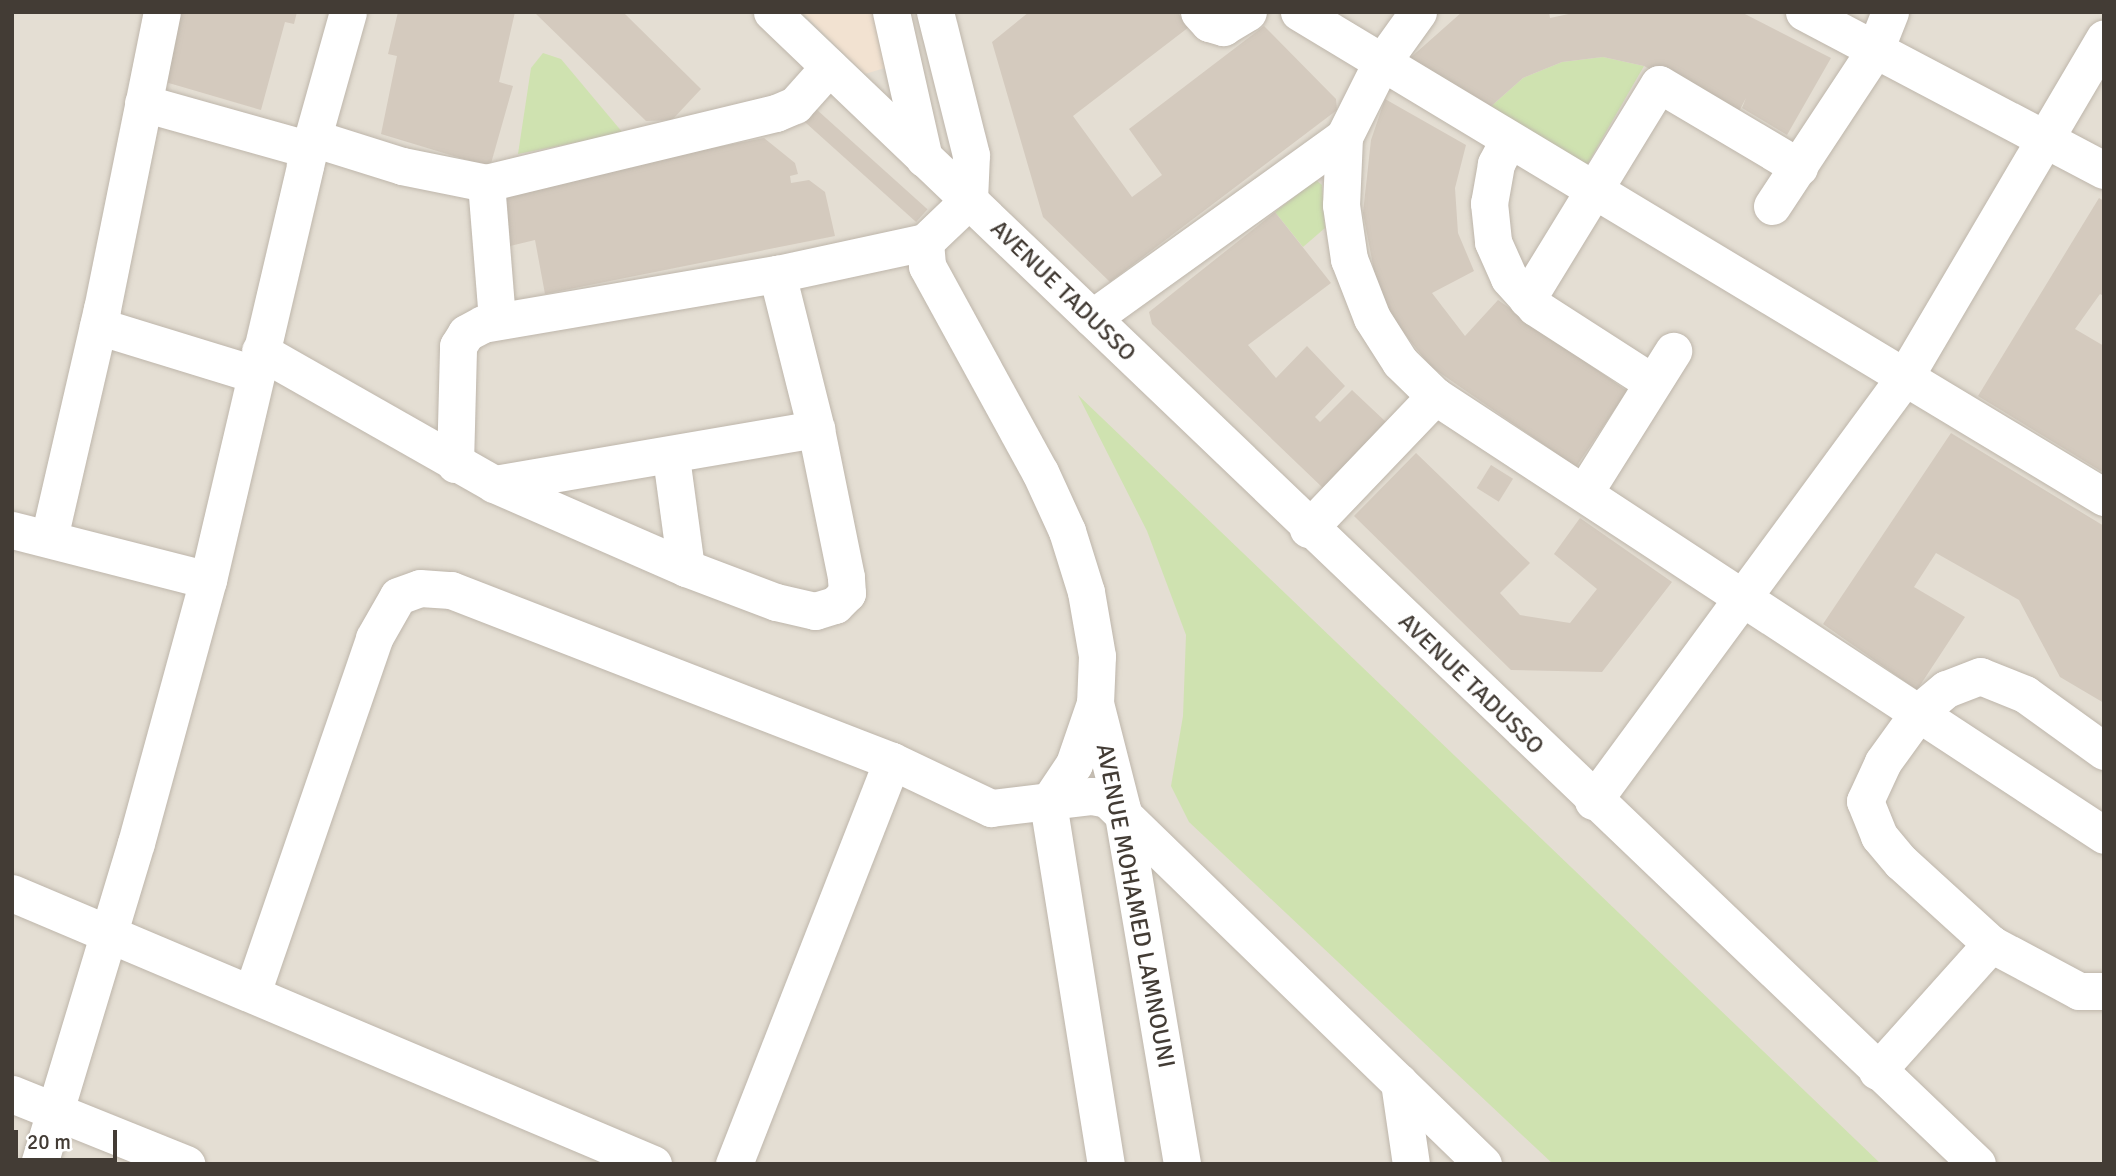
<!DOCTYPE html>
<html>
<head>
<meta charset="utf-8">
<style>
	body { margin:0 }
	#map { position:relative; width:2116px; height:1176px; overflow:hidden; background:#f1ece5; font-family:Signika,sans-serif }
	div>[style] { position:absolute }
	.residential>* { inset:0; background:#e4ded3; transform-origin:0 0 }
	.commercial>* { inset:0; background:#f2e2d1 }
	.green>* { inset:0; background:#cfe2b0 }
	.building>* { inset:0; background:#d4cabe; transform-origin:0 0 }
	.roads { filter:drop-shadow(0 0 2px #beb6ab) drop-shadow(0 0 2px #beb6ab) }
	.minor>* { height:37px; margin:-18.5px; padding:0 18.5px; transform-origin:18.5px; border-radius:18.5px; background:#fff }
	span { translate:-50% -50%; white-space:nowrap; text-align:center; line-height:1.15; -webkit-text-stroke:6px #fff; paint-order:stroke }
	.street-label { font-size:24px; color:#433c35 }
	.frame { position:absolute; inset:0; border:14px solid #433c35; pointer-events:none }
	.scale { position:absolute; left:14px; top:1130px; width:103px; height:32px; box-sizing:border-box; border:4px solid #433c35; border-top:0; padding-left:9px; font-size:21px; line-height:24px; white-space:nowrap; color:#433c35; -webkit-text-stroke:5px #fff; paint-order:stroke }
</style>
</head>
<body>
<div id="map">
	<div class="residential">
		<div style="left:12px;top:12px;width:2092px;height:1152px"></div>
	</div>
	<div class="commercial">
		<div style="clip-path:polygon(802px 12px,872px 12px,888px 67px,865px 74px)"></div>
	</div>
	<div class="green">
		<div style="clip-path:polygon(543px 53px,561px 59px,623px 133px,518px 154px,531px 68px)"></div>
		<div style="clip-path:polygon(1603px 57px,1644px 66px,1587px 165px,1488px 109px,1523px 78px,1562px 62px)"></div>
		<div style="clip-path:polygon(1316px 180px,1322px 185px,1325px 228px,1303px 247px,1275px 212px)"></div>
		<div style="clip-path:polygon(1078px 395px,1881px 1164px,1553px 1164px,1189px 822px,1171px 786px,1183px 716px,1186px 635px,1147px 531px)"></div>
	</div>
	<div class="building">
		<div style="clip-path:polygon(171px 12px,297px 12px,294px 24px,285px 22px,261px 110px,155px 79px)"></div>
		<div style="clip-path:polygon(398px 12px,515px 12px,499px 82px,513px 86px,490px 167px,381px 134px,397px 56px,388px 54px)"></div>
		<div style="clip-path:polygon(534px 12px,623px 12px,701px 89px,672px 120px,646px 121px)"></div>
		<div style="clip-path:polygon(1029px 12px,1177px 12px,1189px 27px,1073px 116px,1132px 197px,1162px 175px,1129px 129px,1264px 26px,1336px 99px,1337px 110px,1110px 282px,1043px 217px,992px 42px)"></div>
		<div style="clip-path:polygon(1462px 12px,1549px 12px,1550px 18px,1578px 12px,1741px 12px,1831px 58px,1787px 135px,1742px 108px,1746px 98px,1737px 115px,1644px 66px,1603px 57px,1562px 62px,1523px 78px,1488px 109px,1409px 59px)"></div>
		<div style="clip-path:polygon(1385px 99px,1466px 145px,1455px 188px,1458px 233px,1474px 271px,1432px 293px,1465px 336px,1498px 300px,1627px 391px,1576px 467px,1430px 366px,1390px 315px,1376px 281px,1363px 213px,1371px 140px)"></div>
		<div style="left:816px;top:109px;width:150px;height:17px;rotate:42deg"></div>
		<div style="clip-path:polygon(764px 138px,795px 163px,798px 174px,790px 176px,791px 183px,809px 180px,825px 192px,835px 236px,545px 294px,535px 240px,506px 247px,495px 190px)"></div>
		<div style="clip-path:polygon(2099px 198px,2104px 201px,2104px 296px,2100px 294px,2075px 329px,2104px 346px,2104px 473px,1978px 396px)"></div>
		<div style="clip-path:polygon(1275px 212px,1331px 283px,1248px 345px,1276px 378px,1307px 346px,1345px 386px,1315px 417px,1320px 422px,1352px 390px,1386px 422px,1323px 488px,1152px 324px,1149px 312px)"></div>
		<div style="clip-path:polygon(1951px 433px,2104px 526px,2104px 703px,2060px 677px,2019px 600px,1936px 553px,1914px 587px,1965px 617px,1917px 690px,1823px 624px)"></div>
		<div style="clip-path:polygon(1416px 453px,1530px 563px,1500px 593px,1520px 615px,1570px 623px,1597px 589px,1554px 554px,1580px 518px,1672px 582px,1602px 672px,1511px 670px,1354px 516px)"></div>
		<div style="left:1491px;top:465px;width:26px;height:27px;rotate:32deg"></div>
	</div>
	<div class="roads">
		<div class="minor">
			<div style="left:772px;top:12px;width:1667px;rotate:43.71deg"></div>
			<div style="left:891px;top:12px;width:150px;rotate:77.3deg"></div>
			<div style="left:1199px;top:12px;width:15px;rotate:48deg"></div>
			<div style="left:1209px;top:23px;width:15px;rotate:16deg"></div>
			<div style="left:1223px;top:27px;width:29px;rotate:-31deg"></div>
			<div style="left:1299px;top:12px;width:940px;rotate:31.07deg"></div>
			<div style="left:1418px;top:12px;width:65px;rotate:125.6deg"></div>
			<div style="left:1380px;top:65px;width:80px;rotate:116.6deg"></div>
			<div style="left:1344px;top:137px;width:68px;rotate:92.5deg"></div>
			<div style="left:1341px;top:205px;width:55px;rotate:81.6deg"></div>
			<div style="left:1349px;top:259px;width:63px;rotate:68.7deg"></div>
			<div style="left:1372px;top:318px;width:52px;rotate:57.5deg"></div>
			<div style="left:1400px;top:362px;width:49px;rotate:44.2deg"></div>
			<div style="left:1435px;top:396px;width:800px;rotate:33.27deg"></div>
			<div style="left:1804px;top:12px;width:339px;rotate:27.8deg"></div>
			<div style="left:143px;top:103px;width:173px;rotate:15.7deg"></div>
			<div style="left:313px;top:138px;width:93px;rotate:17.5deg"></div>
			<div style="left:402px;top:166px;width:86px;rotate:11.4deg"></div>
			<div style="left:486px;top:183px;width:298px;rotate:-13.6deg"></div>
			<div style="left:776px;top:113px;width:21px;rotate:-23deg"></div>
			<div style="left:795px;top:105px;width:51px;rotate:-48.2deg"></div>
			<div style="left:1508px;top:141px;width:26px;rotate:118deg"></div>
			<div style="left:1496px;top:164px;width:40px;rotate:100deg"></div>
			<div style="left:1489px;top:203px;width:39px;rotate:84deg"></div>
			<div style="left:1493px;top:242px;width:39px;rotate:66deg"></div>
			<div style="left:1509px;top:278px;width:39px;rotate:48deg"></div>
			<div style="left:1535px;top:307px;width:140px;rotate:32.8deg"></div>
			<div style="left:486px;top:183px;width:137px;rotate:85.4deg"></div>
			<div style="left:1772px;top:206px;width:187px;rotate:-56.6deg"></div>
			<div style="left:1875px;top:50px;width:41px;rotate:-68.5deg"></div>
			<div style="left:925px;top:242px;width:24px;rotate:85deg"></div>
			<div style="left:927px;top:266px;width:235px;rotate:61.3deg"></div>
			<div style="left:1040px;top:472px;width:65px;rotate:65.4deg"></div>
			<div style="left:1067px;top:531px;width:64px;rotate:72.7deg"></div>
			<div style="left:1086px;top:592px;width:65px;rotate:80.2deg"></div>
			<div style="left:1097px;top:656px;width:47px;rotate:92.4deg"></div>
			<div style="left:1095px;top:703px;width:65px;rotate:109deg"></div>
			<div style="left:1074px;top:764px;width:47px;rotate:123.7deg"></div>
			<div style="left:1048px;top:803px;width:366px;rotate:80.9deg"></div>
			<div style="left:1527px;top:299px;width:252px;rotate:-58.5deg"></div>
			<div style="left:1659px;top:84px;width:163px;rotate:30.7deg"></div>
			<div style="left:1092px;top:318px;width:310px;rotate:-35.7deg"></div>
			<div style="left:98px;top:326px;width:163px;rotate:17.1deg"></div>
			<div style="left:260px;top:351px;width:269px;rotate:29.6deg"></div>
			<div style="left:494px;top:484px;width:210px;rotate:23.6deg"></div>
			<div style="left:686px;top:568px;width:96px;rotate:20.7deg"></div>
			<div style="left:776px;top:602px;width:40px;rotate:13deg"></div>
			<div style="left:815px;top:611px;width:21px;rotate:-17deg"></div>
			<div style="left:835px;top:605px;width:17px;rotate:-45deg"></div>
			<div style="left:847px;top:593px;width:16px;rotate:-94deg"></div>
			<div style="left:846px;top:577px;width:151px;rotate:-101.5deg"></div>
			<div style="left:816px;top:429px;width:160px;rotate:-104.1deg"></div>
			<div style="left:671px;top:457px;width:112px;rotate:82.3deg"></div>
			<div style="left:455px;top:464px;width:118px;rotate:-88.5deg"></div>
			<div style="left:458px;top:346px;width:15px;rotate:-58deg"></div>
			<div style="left:466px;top:333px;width:19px;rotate:-28deg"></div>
			<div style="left:483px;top:324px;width:298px;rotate:-9.7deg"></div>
			<div style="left:777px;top:274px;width:151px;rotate:-12.2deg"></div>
			<div style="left:925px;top:242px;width:61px;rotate:-43.7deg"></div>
			<div style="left:969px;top:200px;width:45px;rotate:-87.5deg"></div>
			<div style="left:971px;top:155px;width:147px;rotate:-104.1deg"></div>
			<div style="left:494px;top:484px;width:327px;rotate:-9.7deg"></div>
			<div style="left:1584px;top:493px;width:168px;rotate:-57.9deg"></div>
			<div style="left:1308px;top:529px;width:184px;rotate:-46.3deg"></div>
			<div style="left:12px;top:530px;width:202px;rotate:14.3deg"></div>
			<div style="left:49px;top:538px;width:235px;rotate:-77deg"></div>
			<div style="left:102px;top:309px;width:303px;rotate:-78.6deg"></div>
			<div style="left:1095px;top:703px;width:109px;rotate:75.7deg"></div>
			<div style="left:1122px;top:809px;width:360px;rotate:80.4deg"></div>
			<div style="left:2104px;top:751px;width:97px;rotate:-144.2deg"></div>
			<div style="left:2025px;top:694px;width:48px;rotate:-158.2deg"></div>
			<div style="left:1980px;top:676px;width:36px;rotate:159deg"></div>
			<div style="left:1946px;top:689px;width:35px;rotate:140deg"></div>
			<div style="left:1919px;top:712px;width:62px;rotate:125.8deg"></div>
			<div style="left:1883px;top:762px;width:43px;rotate:114.8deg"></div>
			<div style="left:1865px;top:801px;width:38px;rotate:68deg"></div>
			<div style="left:1879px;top:836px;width:34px;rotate:50deg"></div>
			<div style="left:1901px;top:862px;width:122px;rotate:42.3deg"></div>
			<div style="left:1991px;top:944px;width:100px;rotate:28.1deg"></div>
			<div style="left:2079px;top:991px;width:25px"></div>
			<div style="left:1593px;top:801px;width:525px;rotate:-53.68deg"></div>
			<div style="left:1904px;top:378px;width:394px;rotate:-59.5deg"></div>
			<div style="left:12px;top:893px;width:696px;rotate:22.92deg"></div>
			<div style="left:252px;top:993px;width:375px;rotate:-71deg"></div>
			<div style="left:374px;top:638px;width:48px;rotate:-60.3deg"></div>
			<div style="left:398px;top:596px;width:23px;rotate:-20deg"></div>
			<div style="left:420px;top:588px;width:31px;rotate:4deg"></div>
			<div style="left:451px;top:590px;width:473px;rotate:21.2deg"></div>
			<div style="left:892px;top:761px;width:110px;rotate:25.4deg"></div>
			<div style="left:991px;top:808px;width:102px;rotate:-6.8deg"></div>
			<div style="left:1092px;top:796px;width:15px;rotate:11deg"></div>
			<div style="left:1107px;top:799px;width:524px;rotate:44.15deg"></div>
			<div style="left:1877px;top:1071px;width:171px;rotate:-48.1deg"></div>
			<div style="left:1399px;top:1082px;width:83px;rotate:81.7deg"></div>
			<div style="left:12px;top:1094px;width:188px;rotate:21.9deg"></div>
			<div style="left:39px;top:1164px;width:335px;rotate:-73.2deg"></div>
			<div style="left:136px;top:843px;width:273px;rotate:-74.7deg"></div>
			<div style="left:208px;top:580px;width:426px;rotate:-76.8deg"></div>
			<div style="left:305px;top:165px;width:159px;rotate:-74.3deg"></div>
			<div style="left:734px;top:1164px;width:433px;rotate:-68.6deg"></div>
		</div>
	</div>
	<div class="street-label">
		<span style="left:1063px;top:291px;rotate:44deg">AVENUE TADUSSO</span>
		<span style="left:1471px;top:684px;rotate:44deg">AVENUE TADUSSO</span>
		<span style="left:1135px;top:906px;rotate:79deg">AVENUE MOHAMED LAMNOUNI</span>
	</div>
	<div class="frame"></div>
	<div class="scale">20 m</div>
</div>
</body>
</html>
